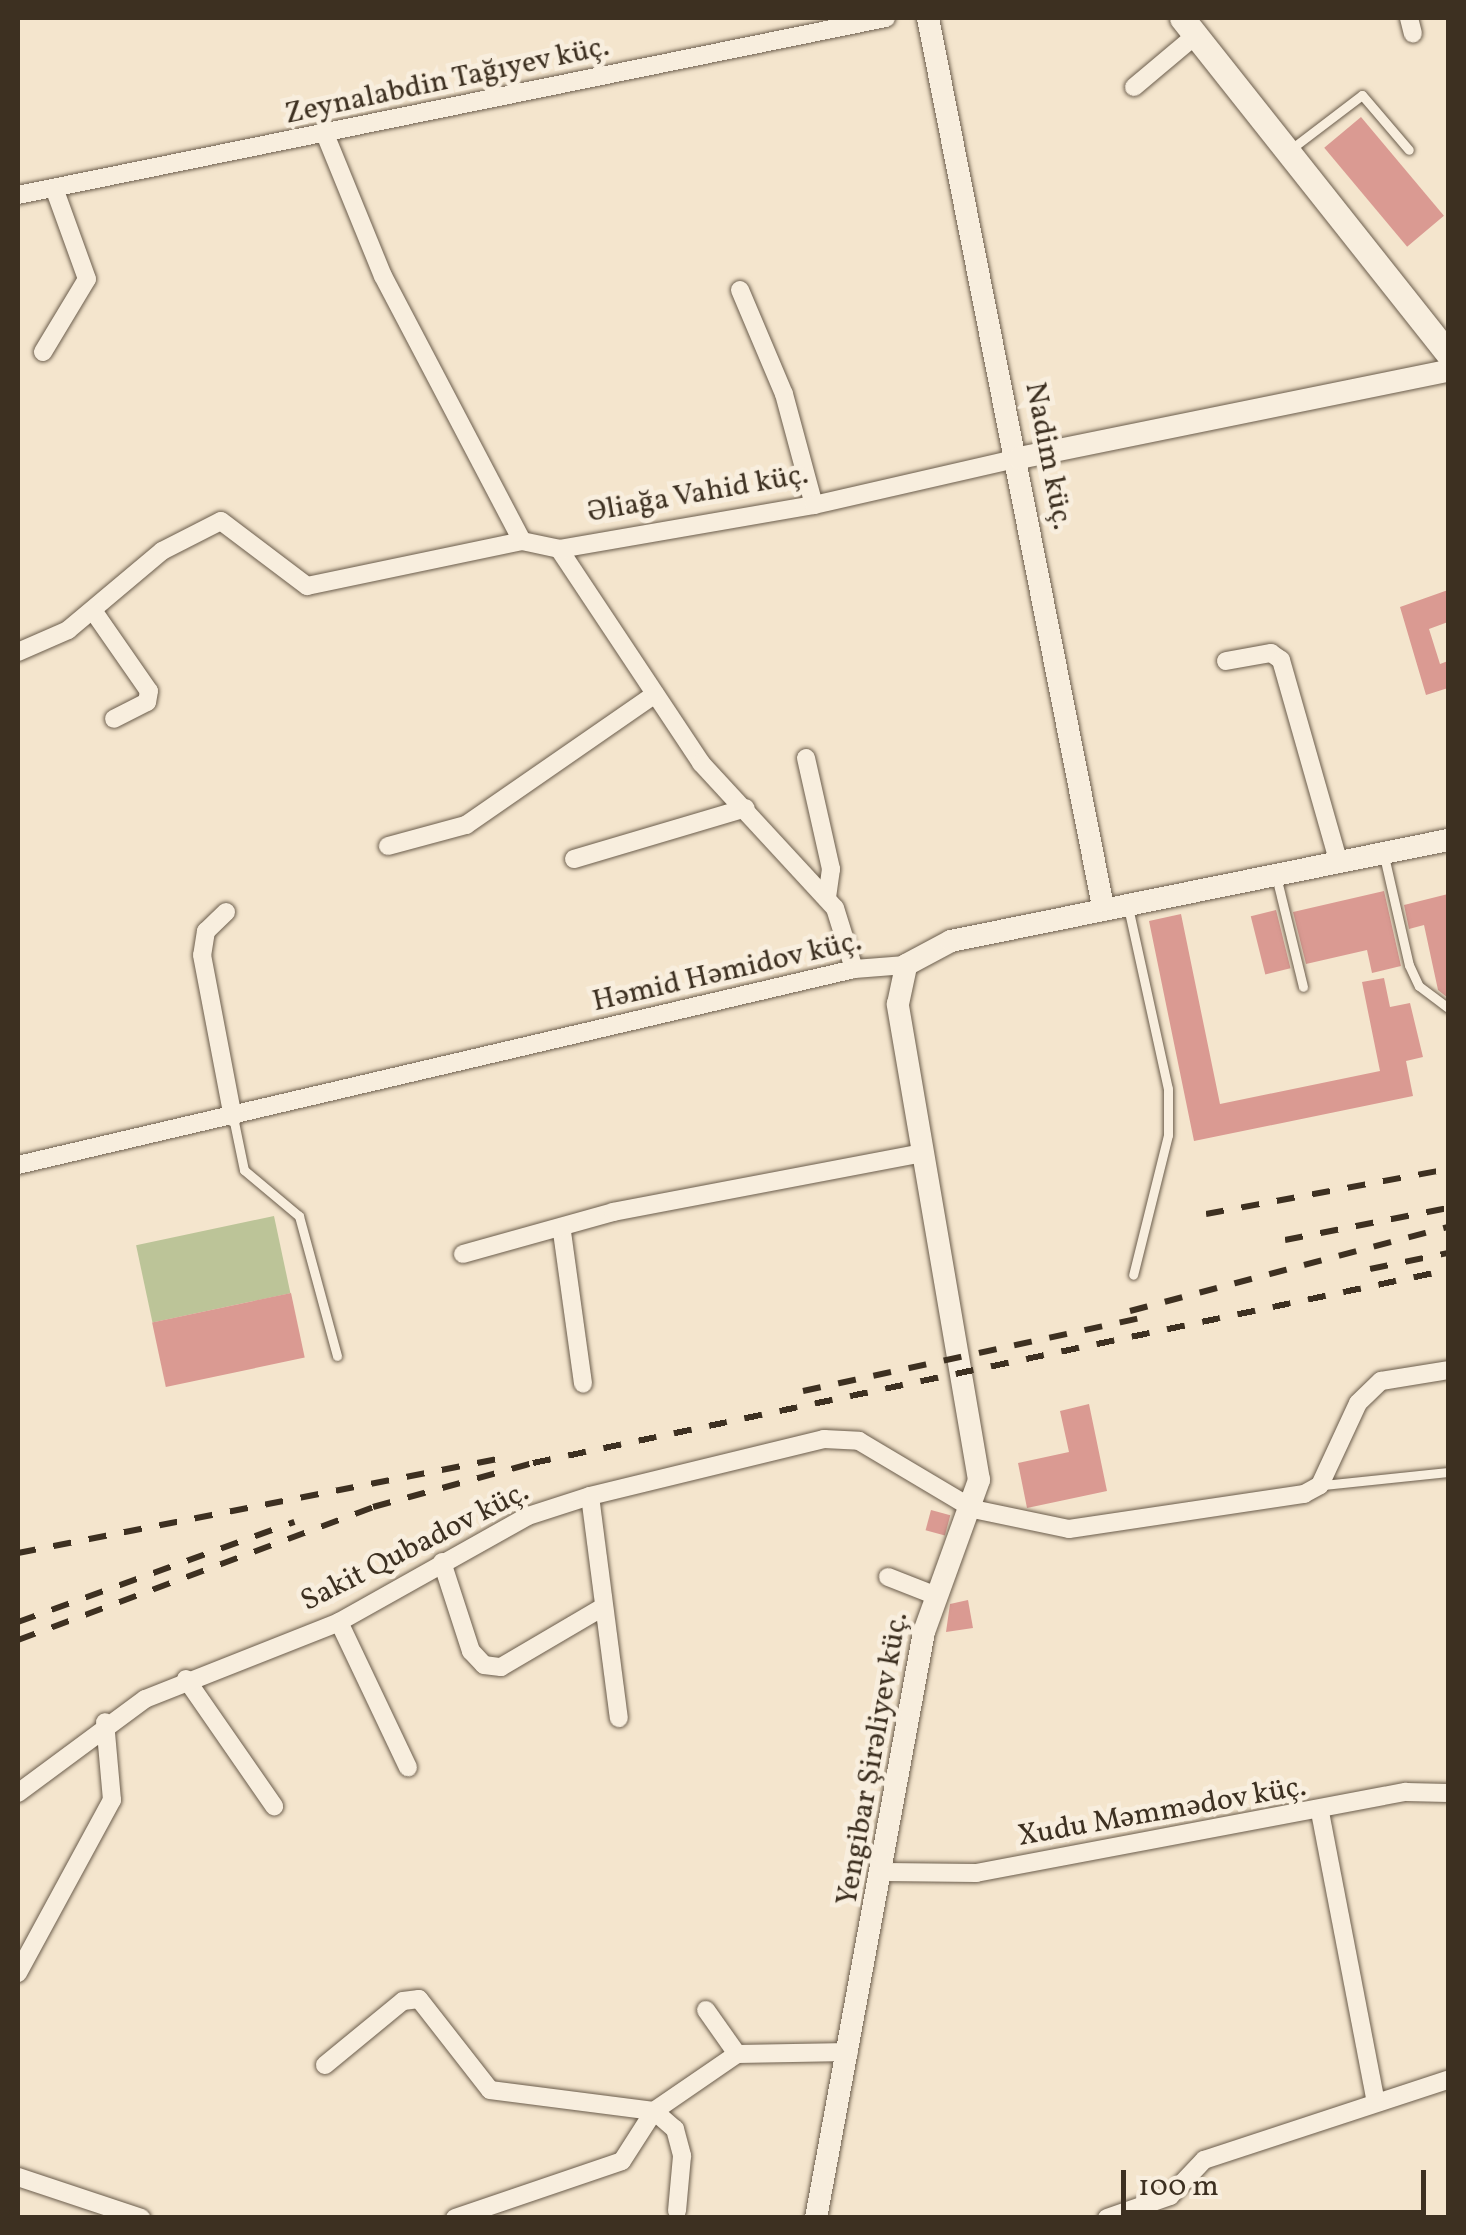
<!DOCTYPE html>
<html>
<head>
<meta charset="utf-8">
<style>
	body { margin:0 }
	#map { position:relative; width:1466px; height:2235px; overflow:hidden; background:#f4e5cd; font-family:Vollkorn,serif }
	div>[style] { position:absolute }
	.green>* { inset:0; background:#bcc498; transform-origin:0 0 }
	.building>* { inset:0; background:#da9a92; transform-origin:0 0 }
	.roads { filter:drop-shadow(0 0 2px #6b5d4c) drop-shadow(0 0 2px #6b5d4c) }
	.service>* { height:9px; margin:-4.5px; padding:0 4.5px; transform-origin:4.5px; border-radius:4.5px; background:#f8eede }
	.minor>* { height:18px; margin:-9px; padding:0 9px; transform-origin:9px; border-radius:9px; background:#f8eede }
	.tertiary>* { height:22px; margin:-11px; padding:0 11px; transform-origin:11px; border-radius:11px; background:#f8eede }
	.secondary>* { height:25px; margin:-12.5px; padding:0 12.5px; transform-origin:12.5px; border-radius:12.5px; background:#f8eede }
	.rail>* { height:6px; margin-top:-3px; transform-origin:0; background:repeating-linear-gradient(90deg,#3d3021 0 18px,transparent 0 36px) }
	span { translate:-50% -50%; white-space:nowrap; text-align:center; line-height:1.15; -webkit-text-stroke:10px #f8eede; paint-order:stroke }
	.street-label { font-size:30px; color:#3d3021 }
	.frame { position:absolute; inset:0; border:20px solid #3d3021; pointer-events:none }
	.scale { position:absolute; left:1121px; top:2170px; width:305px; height:45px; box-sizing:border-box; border:5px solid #3d3021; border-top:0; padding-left:12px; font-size:30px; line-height:35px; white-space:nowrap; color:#3d3021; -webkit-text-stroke:8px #f8eede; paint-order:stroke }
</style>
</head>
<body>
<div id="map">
	<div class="green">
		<div style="left:274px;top:1216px;width:79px;height:141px;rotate:78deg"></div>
	</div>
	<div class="building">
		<div style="left:1361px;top:117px;width:129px;height:48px;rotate:50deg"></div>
		<div style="clip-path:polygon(1448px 590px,1448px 622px,1429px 629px,1440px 664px,1448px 661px,1448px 688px,1426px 695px,1400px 607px)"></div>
		<div style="clip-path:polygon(1384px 891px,1401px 966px,1372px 973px,1367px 950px,1306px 964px,1293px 912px)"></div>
		<div style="clip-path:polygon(1448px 894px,1448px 998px,1438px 990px,1424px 925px,1409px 929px,1404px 905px)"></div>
		<div style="left:1276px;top:910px;width:60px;height:26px;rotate:76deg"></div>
		<div style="clip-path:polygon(1181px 914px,1220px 1104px,1380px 1071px,1362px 982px,1384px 978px,1390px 1007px,1410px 1003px,1423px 1057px,1406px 1061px,1413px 1096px,1194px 1141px,1149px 921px)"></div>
		<div style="left:291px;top:1293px;width:66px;height:142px;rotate:78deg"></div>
		<div style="clip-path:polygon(1089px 1404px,1107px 1491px,1027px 1508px,1018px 1463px,1069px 1452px,1060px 1411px)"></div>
		<div style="left:931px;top:1510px;width:20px;height:21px;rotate:15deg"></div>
		<div style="clip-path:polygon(968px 1600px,973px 1628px,946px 1632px,950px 1604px)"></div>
	</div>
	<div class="roads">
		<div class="service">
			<div style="left:1291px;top:149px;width:89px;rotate:-37.3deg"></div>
			<div style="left:1362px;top:95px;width:72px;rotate:49.5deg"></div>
			<div style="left:1384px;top:856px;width:112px;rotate:77.1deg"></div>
			<div style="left:1409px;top:965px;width:23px;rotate:65deg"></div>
			<div style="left:1419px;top:986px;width:36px;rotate:37deg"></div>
			<div style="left:1276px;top:876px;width:114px;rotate:76.3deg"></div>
			<div style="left:1128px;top:907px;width:186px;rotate:77.6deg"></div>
			<div style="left:1168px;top:1089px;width:46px;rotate:90deg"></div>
			<div style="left:1168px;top:1135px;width:144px;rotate:104deg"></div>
			<div style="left:233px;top:1117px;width:54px;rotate:78.3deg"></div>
			<div style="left:244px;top:1170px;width:72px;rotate:39.9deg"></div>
			<div style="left:299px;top:1216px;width:145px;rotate:74.8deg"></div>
			<div style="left:1323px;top:1485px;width:126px;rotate:-5.9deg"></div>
		</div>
		<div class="minor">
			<div style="left:1409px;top:18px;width:16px;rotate:76deg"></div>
			<div style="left:1134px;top:87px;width:81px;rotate:-40deg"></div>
			<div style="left:325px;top:134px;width:153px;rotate:67.8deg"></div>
			<div style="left:383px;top:276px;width:299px;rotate:62.3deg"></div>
			<div style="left:18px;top:195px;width:886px;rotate:-11.53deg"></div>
			<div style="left:740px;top:290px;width:113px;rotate:67.1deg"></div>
			<div style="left:784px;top:394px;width:115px;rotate:74.9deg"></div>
			<div style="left:43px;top:352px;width:85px;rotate:-58.9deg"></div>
			<div style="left:87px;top:279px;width:97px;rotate:-109.9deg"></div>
			<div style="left:559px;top:549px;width:257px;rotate:56.4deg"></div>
			<div style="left:701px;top:763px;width:197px;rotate:47.3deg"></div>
			<div style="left:835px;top:908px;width:64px;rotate:72.7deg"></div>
			<div style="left:94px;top:612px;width:96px;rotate:55.2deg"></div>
			<div style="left:149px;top:691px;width:11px;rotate:100deg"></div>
			<div style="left:147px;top:702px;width:37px;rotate:153deg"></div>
			<div style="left:18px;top:652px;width:55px;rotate:-23.7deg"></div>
			<div style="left:68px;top:630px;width:123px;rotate:-40deg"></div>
			<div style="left:162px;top:551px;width:66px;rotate:-27deg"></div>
			<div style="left:221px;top:521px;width:108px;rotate:37.1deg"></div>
			<div style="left:307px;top:586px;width:220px;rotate:-11.8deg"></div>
			<div style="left:522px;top:541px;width:38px;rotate:12deg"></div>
			<div style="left:559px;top:549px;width:259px;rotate:-9.8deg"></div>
			<div style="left:814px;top:505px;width:210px;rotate:-12.9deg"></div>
			<div style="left:1226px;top:661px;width:46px;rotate:-10.1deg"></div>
			<div style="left:1271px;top:653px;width:12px;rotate:35deg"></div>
			<div style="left:1281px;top:660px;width:211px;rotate:74.1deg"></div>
			<div style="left:806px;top:758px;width:114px;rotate:77.3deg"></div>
			<div style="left:831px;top:869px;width:30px;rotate:98deg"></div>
			<div style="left:388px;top:846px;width:81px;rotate:-15.1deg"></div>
			<div style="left:466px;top:825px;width:230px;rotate:-34.7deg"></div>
			<div style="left:574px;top:859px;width:179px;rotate:-16.5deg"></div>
			<div style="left:226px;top:912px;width:28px;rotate:136deg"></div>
			<div style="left:206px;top:931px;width:24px;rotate:99deg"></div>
			<div style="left:202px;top:955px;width:165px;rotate:79.2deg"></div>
			<div style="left:18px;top:1165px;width:859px;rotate:-13.19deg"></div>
			<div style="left:854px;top:969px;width:52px;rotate:-4.4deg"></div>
			<div style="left:562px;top:1232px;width:153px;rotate:82.1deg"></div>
			<div style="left:463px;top:1254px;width:156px;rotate:-15.6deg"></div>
			<div style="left:613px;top:1212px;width:315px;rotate:-10.8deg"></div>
			<div style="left:590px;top:1496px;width:224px;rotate:82.6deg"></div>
			<div style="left:442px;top:1562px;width:94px;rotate:72deg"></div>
			<div style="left:471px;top:1651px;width:19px;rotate:47deg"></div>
			<div style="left:484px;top:1665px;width:17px;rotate:7deg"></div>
			<div style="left:501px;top:1667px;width:113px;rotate:-30.4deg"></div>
			<div style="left:888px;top:1577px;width:49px;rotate:21.4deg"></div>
			<div style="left:339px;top:1622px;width:161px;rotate:64.6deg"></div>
			<div style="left:186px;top:1679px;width:155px;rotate:55.3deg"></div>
			<div style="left:18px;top:1793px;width:158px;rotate:-36.5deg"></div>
			<div style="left:145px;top:1699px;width:209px;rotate:-21.6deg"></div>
			<div style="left:339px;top:1622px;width:217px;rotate:-29.3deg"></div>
			<div style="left:528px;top:1516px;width:65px;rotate:-17.9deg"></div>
			<div style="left:590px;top:1496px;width:241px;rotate:-13.7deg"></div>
			<div style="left:824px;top:1439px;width:35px;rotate:3deg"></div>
			<div style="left:859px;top:1441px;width:133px;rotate:30.8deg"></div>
			<div style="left:973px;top:1509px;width:98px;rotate:11.8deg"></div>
			<div style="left:1069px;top:1529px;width:238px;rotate:-8.5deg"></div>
			<div style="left:1304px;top:1494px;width:18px;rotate:-29deg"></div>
			<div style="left:1320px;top:1485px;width:90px;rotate:-65.1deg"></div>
			<div style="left:1358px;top:1403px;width:32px;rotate:-44deg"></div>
			<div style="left:1381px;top:1381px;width:68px;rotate:-9.3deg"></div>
			<div style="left:1320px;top:1812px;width:290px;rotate:79.1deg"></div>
			<div style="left:884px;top:1872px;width:92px;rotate:0.6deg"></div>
			<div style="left:976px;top:1873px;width:438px;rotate:-10.7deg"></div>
			<div style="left:1406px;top:1792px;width:42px;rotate:1.4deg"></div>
			<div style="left:18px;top:1973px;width:197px;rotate:-61.5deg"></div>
			<div style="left:112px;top:1800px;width:78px;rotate:-95.1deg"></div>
			<div style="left:706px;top:2010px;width:54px;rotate:54.8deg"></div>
			<div style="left:325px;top:2065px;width:101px;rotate:-39.4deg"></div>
			<div style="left:403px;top:2001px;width:16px;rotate:-7deg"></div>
			<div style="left:419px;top:1999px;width:115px;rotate:52deg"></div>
			<div style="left:490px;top:2090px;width:165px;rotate:7.3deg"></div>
			<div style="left:654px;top:2111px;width:28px;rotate:41deg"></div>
			<div style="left:675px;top:2129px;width:28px;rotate:75deg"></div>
			<div style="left:682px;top:2156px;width:55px;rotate:95.2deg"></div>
			<div style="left:18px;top:2177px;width:130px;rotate:18.4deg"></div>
			<div style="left:455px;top:2218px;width:176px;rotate:-18.8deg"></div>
			<div style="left:622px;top:2161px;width:59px;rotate:-57.4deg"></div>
			<div style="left:654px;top:2111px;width:101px;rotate:-34.5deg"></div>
			<div style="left:737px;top:2054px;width:112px;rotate:-1deg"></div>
			<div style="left:1107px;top:2218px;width:67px;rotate:-19.2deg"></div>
			<div style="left:1170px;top:2196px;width:50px;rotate:-46.6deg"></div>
			<div style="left:1204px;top:2160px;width:257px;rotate:-18.2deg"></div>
		</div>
		<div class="tertiary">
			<div style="left:928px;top:18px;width:906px;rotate:78.86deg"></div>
			<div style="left:1019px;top:458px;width:438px;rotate:-11.5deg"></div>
			<div style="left:816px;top:2218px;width:596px;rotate:-79.56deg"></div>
			<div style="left:924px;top:1632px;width:162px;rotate:-70.1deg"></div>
			<div style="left:979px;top:1480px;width:483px;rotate:-99.7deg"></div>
			<div style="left:898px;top:1004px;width:40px;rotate:-78deg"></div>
			<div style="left:906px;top:965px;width:51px;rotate:-28.1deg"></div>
			<div style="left:951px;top:941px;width:507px;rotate:-11.49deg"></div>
		</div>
		<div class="secondary">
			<div style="left:1182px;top:18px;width:429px;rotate:51.6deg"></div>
		</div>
	</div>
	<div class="rail">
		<div style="left:1206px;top:1214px;width:246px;rotate:-10.5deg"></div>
		<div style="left:1285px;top:1240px;width:166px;rotate:-11.1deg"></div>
		<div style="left:1370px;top:1269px;width:80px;rotate:-11.6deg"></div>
		<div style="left:1130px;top:1311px;width:329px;rotate:-14.8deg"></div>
		<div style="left:803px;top:1391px;width:360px;rotate:-12.2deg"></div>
		<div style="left:18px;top:1553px;width:499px;rotate:-11.1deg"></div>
		<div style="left:18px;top:1622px;width:294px;rotate:-19.9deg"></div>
		<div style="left:18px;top:1640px;width:379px;rotate:-20.5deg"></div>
		<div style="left:373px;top:1507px;width:166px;rotate:-15.4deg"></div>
		<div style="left:533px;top:1463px;width:935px;rotate:-11.91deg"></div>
	</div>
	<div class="street-label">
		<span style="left:447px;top:81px;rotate:-12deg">Zeynalabdin Tağıyev küç.</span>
		<span style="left:1048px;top:456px;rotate:79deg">Nadim küç.</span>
		<span style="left:698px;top:494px;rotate:-10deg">Əliağa Vahid küç.</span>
		<span style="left:727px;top:972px;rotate:-13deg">Həmid Həmidov küç.</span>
		<span style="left:415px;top:1547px;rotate:-27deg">Sakit Qubadov küç.</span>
		<span style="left:873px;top:1759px;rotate:-80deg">Yengibar Şirəliyev küç.</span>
		<span style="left:1162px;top:1812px;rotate:-10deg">Xudu Məmmədov küç.</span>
	</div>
	<div class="frame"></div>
	<div class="scale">100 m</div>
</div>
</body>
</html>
